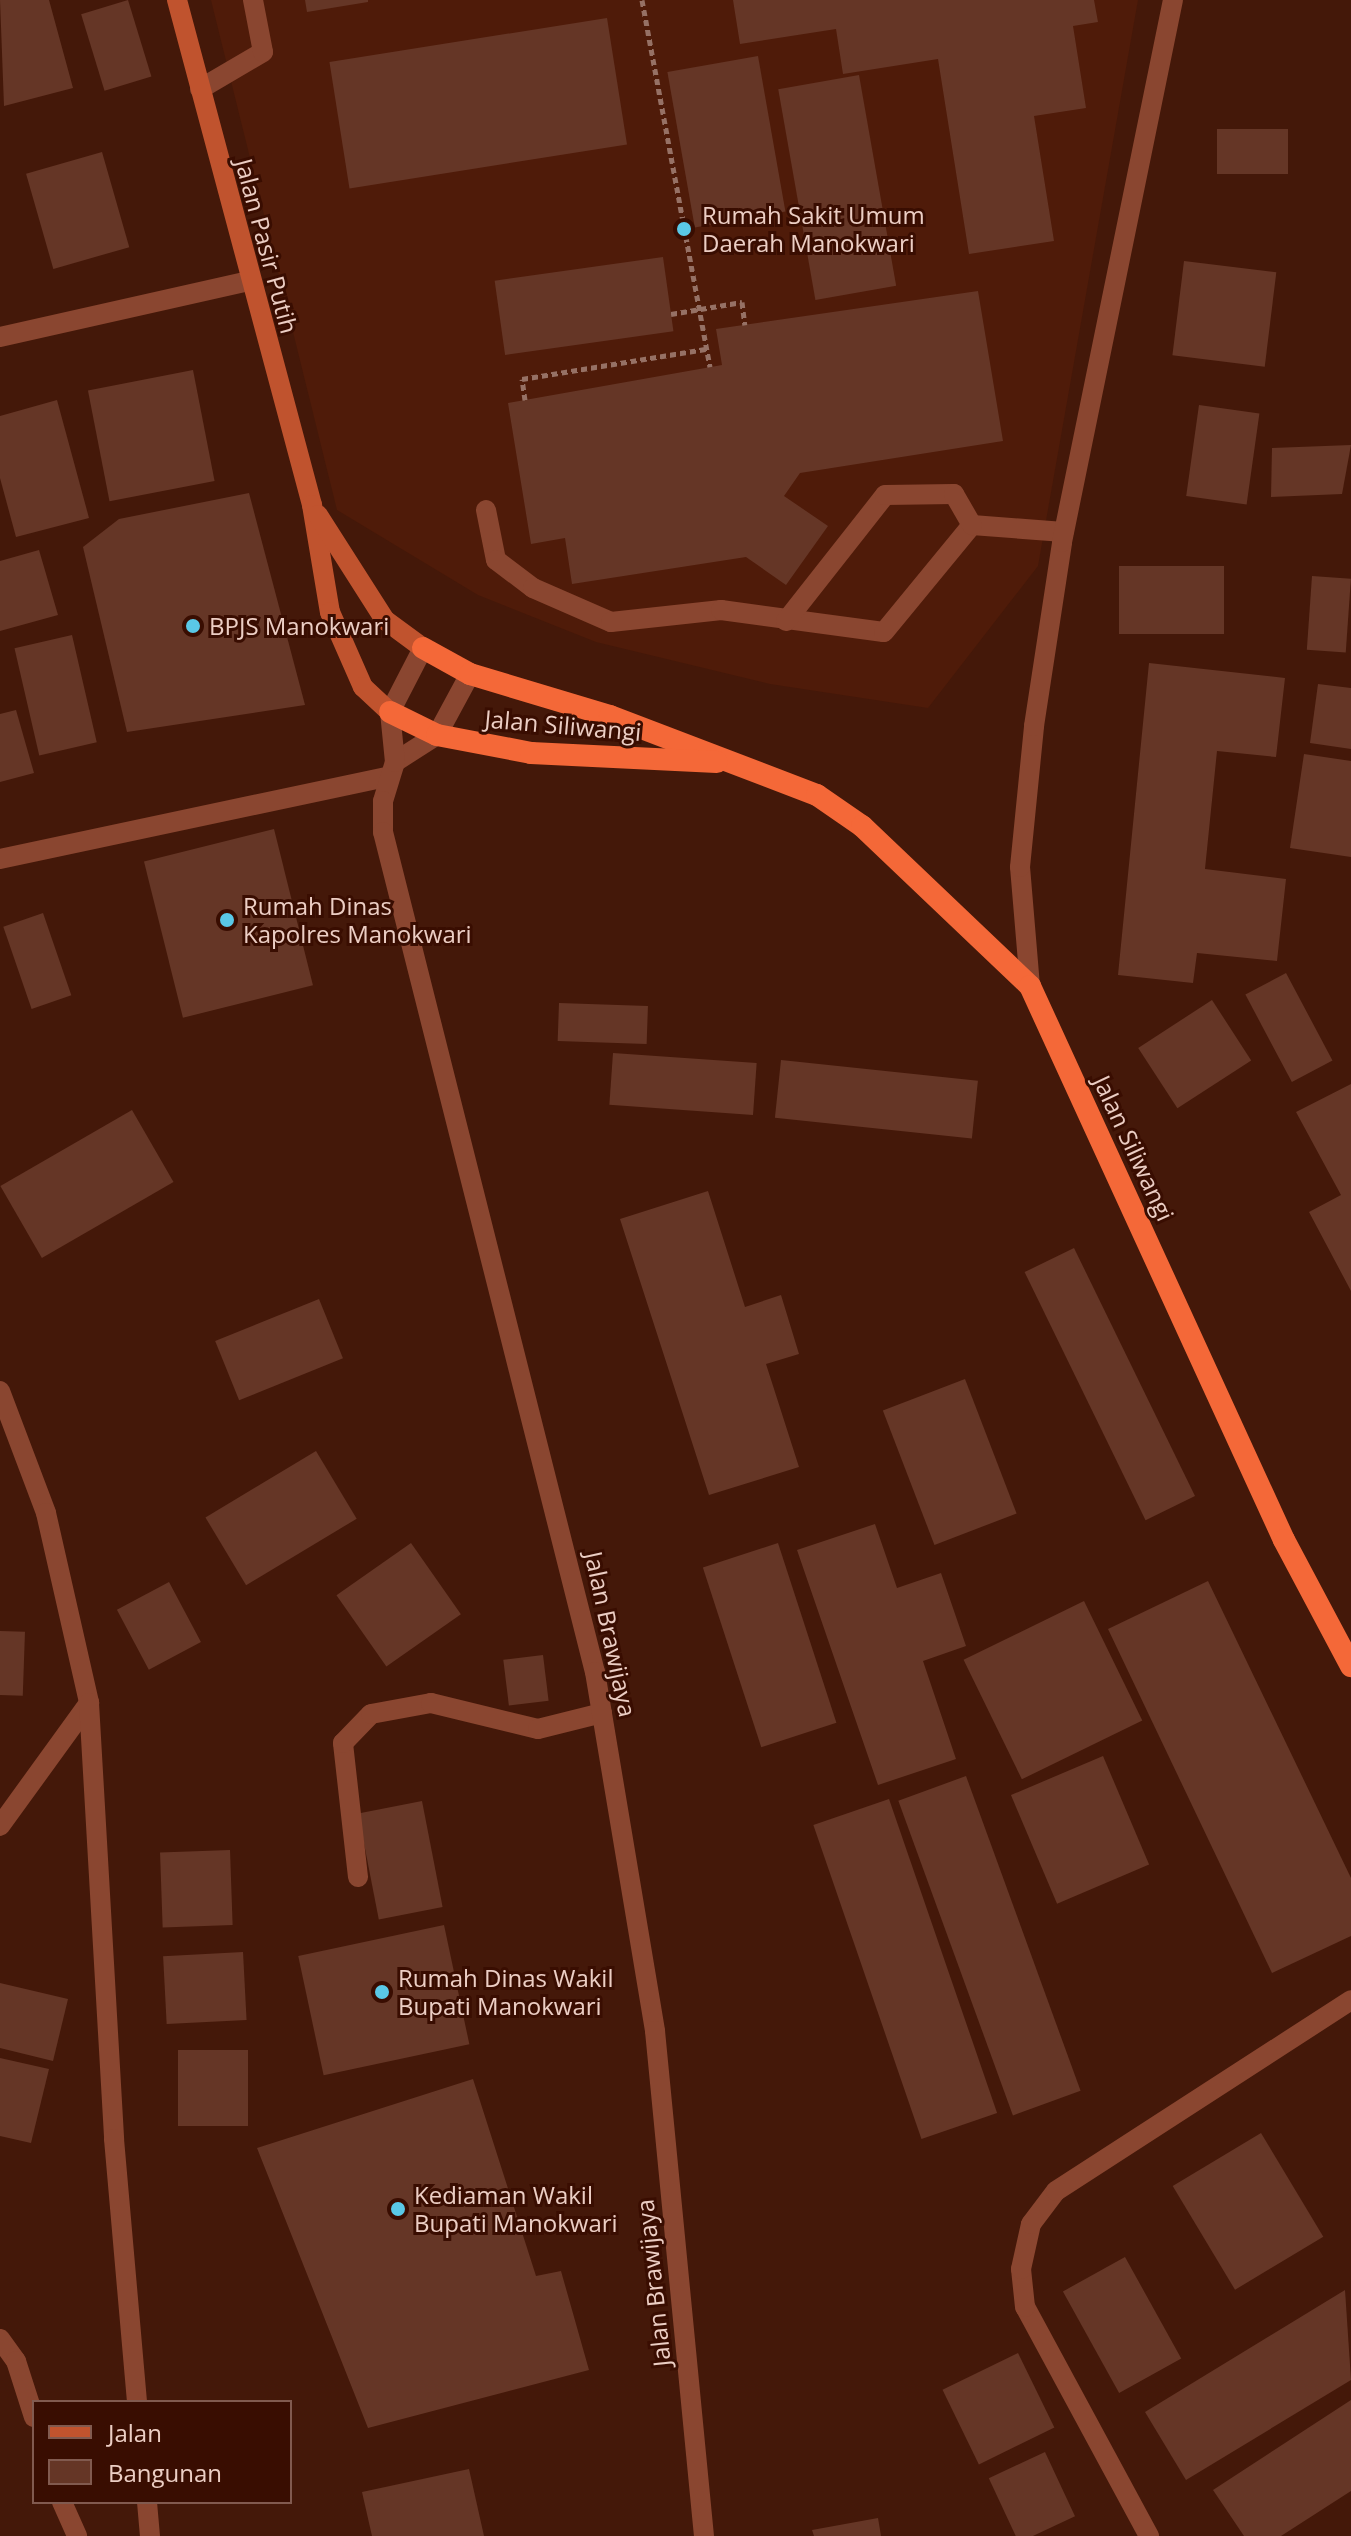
<!DOCTYPE html>
<html>
<head>
<meta charset="utf-8">
<style>
	body { margin:0 }
	#map { position:relative; width:1351px; height:2536px; overflow:hidden; background:#441809; font-family:"Open Sans",sans-serif }
	div>[style] { position:absolute }
	.built>* { inset:0; background:#4f1b09 }
	.building>* { inset:0; background:#653626; transform-origin:0 0 }
	.path>* { height:5px; margin-top:-2.5px; transform-origin:0; background:repeating-linear-gradient(90deg,#967165 0 6px,transparent 0 10px) }
	.service>* { height:20px; margin:-10px; padding:0 10px; transform-origin:10px; border-radius:10px; background:#8a4630 }
	.minor>* { height:20px; margin:-10px; padding:0 10px; transform-origin:10px; border-radius:10px; background:#8a4630 }
	.tertiary>* { height:20px; margin:-10px; padding:0 10px; transform-origin:10px; border-radius:10px; background:#8a4630 }
	.secondary>* { height:20px; margin:-10px; padding:0 10px; transform-origin:10px; border-radius:10px; background:#c0532e }
	.trunk>* { height:22px; margin:-11px; padding:0 11px; transform-origin:11px; border-radius:11px; background:#f46838 }
	.dots>* { width:22px; height:22px; translate:-50% -50%; box-sizing:border-box; border:4px solid #390d01; border-radius:50% }
	span { translate:-50% -50%; white-space:nowrap; text-align:center; line-height:1.15; -webkit-text-stroke:6px #390d01; paint-order:stroke }
	.poi-label { font-size:24px; color:#eccec4 }
	.left { translate:0 -50%; text-align:left }
	.street-label { font-size:24px; color:#eccec4 }
	.legend { position:absolute; left:32px; top:2400px; width:260px; height:104px; box-sizing:border-box; background:#390d01; border:2px solid #815a4f; margin:0; padding:10px 14px; list-style:none; font-size:24px; color:#eccec4 }
	.legend li { display:flex; align-items:center; gap:16px; height:40px }
	.legend b { width:40px; border:2px solid #815a4f }
</style>
</head>
<body>
<div id="map">
	<div class="built">
		<div style="clip-path:polygon(211px 0,1138px 0,1038px 566px,928px 708px,770px 684px,596px 642px,478px 595px,337px 510px)"></div>
	</div>
	<div class="building">
		<div style="clip-path:polygon(0 0,49px 0,73px 88px,4px 106px)"></div>
		<div style="left:128px;top:0;width:80px;height:49px;rotate:73deg"></div>
		<div style="clip-path:polygon(305px 0,368px 0,368px 2px,307px 12px)"></div>
		<div style="clip-path:polygon(733px 0,1094px 0,1098px 22px,1073px 26px,1086px 108px,1034px 116px,1054px 241px,969px 254px,938px 59px,843px 74px,836px 29px,740px 44px)"></div>
		<div style="left:607px;top:18px;width:128px;height:281px;rotate:81deg"></div>
		<div style="left:758px;top:56px;width:158px;height:92px;rotate:80deg"></div>
		<div style="left:859px;top:75px;width:214px;height:82px;rotate:80deg"></div>
		<div style="left:1217px;top:129px;width:71px;height:45px"></div>
		<div style="left:102px;top:152px;width:99px;height:79px;rotate:74deg"></div>
		<div style="left:663px;top:257px;width:75px;height:170px;rotate:82deg"></div>
		<div style="left:1184px;top:261px;width:93px;height:95px;rotate:7deg"></div>
		<div style="clip-path:polygon(978px 291px,1003px 441px,800px 473px,784px 496px,828px 526px,786px 585px,746px 557px,572px 584px,565px 538px,531px 544px,508px 403px,722px 365px,716px 329px)"></div>
		<div style="left:193px;top:370px;width:113px;height:107px;rotate:79deg"></div>
		<div style="clip-path:polygon(57px 400px,89px 518px,16px 537px,0 478px,0 416px)"></div>
		<div style="left:1199px;top:405px;width:61px;height:92px;rotate:8deg"></div>
		<div style="clip-path:polygon(1351px 445px,1342px 494px,1271px 497px,1272px 448px)"></div>
		<div style="clip-path:polygon(249px 493px,305px 705px,127px 732px,83px 547px,119px 519px)"></div>
		<div style="clip-path:polygon(39px 550px,58px 615px,0 631px,0 561px)"></div>
		<div style="left:1119px;top:566px;width:105px;height:68px"></div>
		<div style="left:1312px;top:576px;width:39px;height:74px;rotate:4deg"></div>
		<div style="left:72px;top:635px;width:110px;height:59px;rotate:77deg"></div>
		<div style="clip-path:polygon(1149px 663px,1285px 678px,1276px 757px,1217px 751px,1205px 869px,1286px 879px,1277px 961px,1197px 953px,1193px 983px,1118px 975px)"></div>
		<div style="clip-path:polygon(1318px 684px,1351px 688px,1351px 749px,1310px 743px)"></div>
		<div style="clip-path:polygon(16px 710px,34px 773px,0 782px,0 714px)"></div>
		<div style="clip-path:polygon(1304px 754px,1351px 761px,1351px 857px,1290px 848px)"></div>
		<div style="left:274px;top:829px;width:161px;height:134px;rotate:76deg"></div>
		<div style="left:43px;top:913px;width:87px;height:42px;rotate:71deg"></div>
		<div style="left:1286px;top:973px;width:99px;height:46px;rotate:62deg"></div>
		<div style="left:1212px;top:1000px;width:72px;height:88px;rotate:57deg"></div>
		<div style="left:559px;top:1003px;width:89px;height:38px;rotate:2deg"></div>
		<div style="left:613px;top:1053px;width:144px;height:52px;rotate:4deg"></div>
		<div style="left:781px;top:1060px;width:198px;height:58px;rotate:6deg"></div>
		<div style="clip-path:polygon(1351px 1084px,1351px 1291px,1309px 1212px,1341px 1195px,1296px 1112px)"></div>
		<div style="left:132px;top:1110px;width:83px;height:152px;rotate:60deg"></div>
		<div style="clip-path:polygon(708px 1191px,745px 1307px,781px 1295px,799px 1354px,766px 1364px,799px 1467px,709px 1495px,620px 1219px)"></div>
		<div style="left:1074px;top:1248px;width:276px;height:55px;rotate:64deg"></div>
		<div style="left:319px;top:1299px;width:64px;height:112px;rotate:68deg"></div>
		<div style="left:965px;top:1379px;width:144px;height:88px;rotate:69deg"></div>
		<div style="left:316px;top:1451px;width:79px;height:129px;rotate:59deg"></div>
		<div style="clip-path:polygon(875px 1524px,897px 1588px,941px 1573px,966px 1646px,923px 1661px,956px 1759px,878px 1785px,797px 1550px)"></div>
		<div style="left:411px;top:1543px;width:87px;height:91px;rotate:55deg"></div>
		<div style="left:778px;top:1543px;width:189px;height:79px;rotate:72deg"></div>
		<div style="clip-path:polygon(1208px 1581px,1351px 1878px,1351px 1936px,1272px 1973px,1108px 1629px)"></div>
		<div style="left:169px;top:1582px;width:68px;height:59px;rotate:62deg"></div>
		<div style="left:1084px;top:1601px;width:133px;height:134px;rotate:64deg"></div>
		<div style="left:0;top:1631px;width:25px;height:64px;rotate:2deg"></div>
		<div style="left:543px;top:1655px;width:46px;height:40px;rotate:83deg"></div>
		<div style="left:1103px;top:1756px;width:118px;height:100px;rotate:67deg"></div>
		<div style="left:966px;top:1776px;width:335px;height:72px;rotate:70deg"></div>
		<div style="left:889px;top:1799px;width:332px;height:80px;rotate:71deg"></div>
		<div style="left:422px;top:1801px;width:108px;height:65px;rotate:79deg"></div>
		<div style="left:230px;top:1850px;width:75px;height:70px;rotate:88deg"></div>
		<div style="left:444px;top:1925px;width:122px;height:149px;rotate:78deg"></div>
		<div style="left:243px;top:1952px;width:68px;height:80px;rotate:87deg"></div>
		<div style="clip-path:polygon(0 1983px,68px 1999px,53px 2061px,0 2048px)"></div>
		<div style="left:178px;top:2050px;width:70px;height:76px"></div>
		<div style="clip-path:polygon(0 2058px,49px 2069px,31px 2143px,0 2136px)"></div>
		<div style="clip-path:polygon(473px 2079px,536px 2276px,561px 2271px,589px 2370px,368px 2428px,257px 2148px)"></div>
		<div style="left:1261px;top:2133px;width:121px;height:103px;rotate:59deg"></div>
		<div style="left:1125px;top:2257px;width:116px;height:71px;rotate:61deg"></div>
		<div style="clip-path:polygon(1345px 2290px,1351px 2380px,1186px 2480px,1145px 2412px)"></div>
		<div style="left:1018px;top:2353px;width:83px;height:84px;rotate:64deg"></div>
		<div style="clip-path:polygon(1351px 2400px,1351px 2491px,1281px 2536px,1244px 2536px,1213px 2490px)"></div>
		<div style="left:1045px;top:2452px;width:71px;height:62px;rotate:65deg"></div>
		<div style="clip-path:polygon(469px 2469px,484px 2536px,372px 2536px,362px 2492px)"></div>
		<div style="clip-path:polygon(878px 2518px,881px 2536px,814px 2536px,812px 2530px)"></div>
	</div>
	<div class="path">
		<div style="left:642px;top:0;width:373px;rotate:79.5deg"></div>
		<div style="left:671px;top:314px;width:72px;rotate:-9.6deg"></div>
		<div style="left:742px;top:302px;width:23px;rotate:83deg"></div>
		<div style="left:525px;top:400px;width:21px;rotate:-98deg"></div>
		<div style="left:522px;top:379px;width:186px;rotate:-9.3deg"></div>
	</div>
	<div class="service">
		<div style="left:200px;top:89px;width:73px;rotate:-30.4deg"></div>
		<div style="left:263px;top:52px;width:53px;rotate:-100.9deg"></div>
		<div style="left:486px;top:510px;width:51px;rotate:78.7deg"></div>
		<div style="left:496px;top:560px;width:46px;rotate:37.1deg"></div>
		<div style="left:533px;top:588px;width:85px;rotate:23.6deg"></div>
		<div style="left:611px;top:622px;width:111px;rotate:-6.2deg"></div>
		<div style="left:721px;top:610px;width:164px;rotate:7.7deg"></div>
		<div style="left:884px;top:632px;width:139px;rotate:-50.6deg"></div>
		<div style="left:972px;top:525px;width:92px;rotate:4.4deg"></div>
		<div style="left:786px;top:621px;width:160px;rotate:-51.8deg"></div>
		<div style="left:885px;top:495px;width:69px;rotate:-0.8deg"></div>
		<div style="left:954px;top:494px;width:36px;rotate:60deg"></div>
		<div style="left:0;top:1826px;width:152px;rotate:-54.1deg"></div>
		<div style="left:358px;top:1877px;width:135px;rotate:-96.4deg"></div>
		<div style="left:343px;top:1743px;width:40px;rotate:-46deg"></div>
		<div style="left:371px;top:1714px;width:61px;rotate:-10.4deg"></div>
		<div style="left:431px;top:1703px;width:110px;rotate:13.7deg"></div>
		<div style="left:538px;top:1729px;width:66px;rotate:-14deg"></div>
	</div>
	<div class="minor">
		<div style="left:0;top:337px;width:254px;rotate:-12.7deg"></div>
		<div style="left:0;top:859px;width:396px;rotate:-12deg"></div>
		<div style="left:1030px;top:986px;width:119px;rotate:-94.8deg"></div>
		<div style="left:1020px;top:867px;width:142px;rotate:-84.3deg"></div>
		<div style="left:1034px;top:726px;width:186px;rotate:-81.3deg"></div>
		<div style="left:1062px;top:542px;width:553px;rotate:-78.43deg"></div>
		<div style="left:0;top:1391px;width:130px;rotate:69.3deg"></div>
		<div style="left:46px;top:1513px;width:195px;rotate:77.2deg"></div>
		<div style="left:89px;top:1703px;width:437px;rotate:86.7deg"></div>
		<div style="left:114px;top:2139px;width:264px;rotate:85deg"></div>
		<div style="left:0;top:2339px;width:27px;rotate:54deg"></div>
		<div style="left:16px;top:2361px;width:59px;rotate:72.2deg"></div>
		<div style="left:62px;top:2502px;width:37px;rotate:66deg"></div>
		<div style="left:147px;top:2502px;width:34px;rotate:85deg"></div>
		<div style="left:1149px;top:2536px;width:260px;rotate:-118.4deg"></div>
		<div style="left:1025px;top:2307px;width:38px;rotate:-96deg"></div>
		<div style="left:1021px;top:2269px;width:46px;rotate:-77.5deg"></div>
		<div style="left:1031px;top:2224px;width:41px;rotate:-52.9deg"></div>
		<div style="left:1056px;top:2191px;width:351px;rotate:-32.9deg"></div>
	</div>
	<div class="tertiary">
		<div style="left:470px;top:674px;width:69px;rotate:118.4deg"></div>
		<div style="left:437px;top:735px;width:50px;rotate:147.3deg"></div>
		<div style="left:395px;top:762px;width:41px;rotate:107.1deg"></div>
		<div style="left:383px;top:801px;width:31px;rotate:90deg"></div>
		<div style="left:383px;top:832px;width:866px;rotate:75.84deg"></div>
		<div style="left:595px;top:1672px;width:364px;rotate:80.5deg"></div>
		<div style="left:655px;top:2031px;width:507px;rotate:84.46deg"></div>
		<div style="left:395px;top:762px;width:50px;rotate:-95.7deg"></div>
		<div style="left:390px;top:712px;width:72px;rotate:-62.7deg"></div>
	</div>
	<div class="secondary">
		<div style="left:177px;top:0;width:523px;rotate:75.03deg"></div>
		<div style="left:312px;top:505px;width:109px;rotate:80.5deg"></div>
		<div style="left:330px;top:612px;width:82px;rotate:66.3deg"></div>
		<div style="left:363px;top:687px;width:37px;rotate:43deg"></div>
		<div style="left:318px;top:515px;width:125px;rotate:57.5deg"></div>
		<div style="left:385px;top:620px;width:47px;rotate:36.4deg"></div>
	</div>
	<div class="trunk">
		<div style="left:423px;top:648px;width:54px;rotate:29deg"></div>
		<div style="left:470px;top:674px;width:146px;rotate:16.7deg"></div>
		<div style="left:610px;top:716px;width:222px;rotate:20.9deg"></div>
		<div style="left:817px;top:795px;width:55px;rotate:34.6deg"></div>
		<div style="left:862px;top:826px;width:232px;rotate:43.6deg"></div>
		<div style="left:1030px;top:986px;width:609px;rotate:65.37deg"></div>
		<div style="left:1284px;top:1540px;width:143px;rotate:62deg"></div>
		<div style="left:390px;top:712px;width:52px;rotate:26.1deg"></div>
		<div style="left:437px;top:735px;width:96px;rotate:10.8deg"></div>
		<div style="left:531px;top:753px;width:186px;rotate:2.8deg"></div>
	</div>
	<div class="dots">
		<div style="left:684px;top:229px;background:#5ac8e6"></div>
		<div style="left:193px;top:626px;background:#5ac8e6"></div>
		<div style="left:227px;top:920px;background:#5ac8e6"></div>
		<div style="left:382px;top:1992px;background:#5ac8e6"></div>
		<div style="left:398px;top:2209px;background:#5ac8e6"></div>
	</div>
	<div class="poi-label">
		<span class="left" style="left:702px;top:229px">Rumah Sakit Umum<br>Daerah Manokwari</span>
		<span class="left" style="left:209px;top:626px">BPJS Manokwari</span>
		<span class="left" style="left:243px;top:920px">Rumah Dinas<br>Kapolres Manokwari</span>
		<span class="left" style="left:398px;top:1992px">Rumah Dinas Wakil<br>Bupati Manokwari</span>
		<span class="left" style="left:414px;top:2209px">Kediaman Wakil<br>Bupati Manokwari</span>
	</div>
	<div class="street-label">
		<span style="left:267px;top:246px;rotate:75deg">Jalan Pasir Putih</span>
		<span style="left:563px;top:725px;rotate:5deg">Jalan Siliwangi</span>
		<span style="left:1134px;top:1148px;rotate:65deg">Jalan Siliwangi</span>
		<span style="left:611px;top:1634px;rotate:78deg">Jalan Brawijaya</span>
		<span style="left:653px;top:2283px;rotate:-96deg">Jalan Brawijaya</span>
	</div>
	<ul class="legend">
	<li><b style="height:10px;background:#c0532e"></b>Jalan</li>
	<li><b style="height:22px;background:#653626"></b>Bangunan</li>
	</ul>
</div>
</body>
</html>
